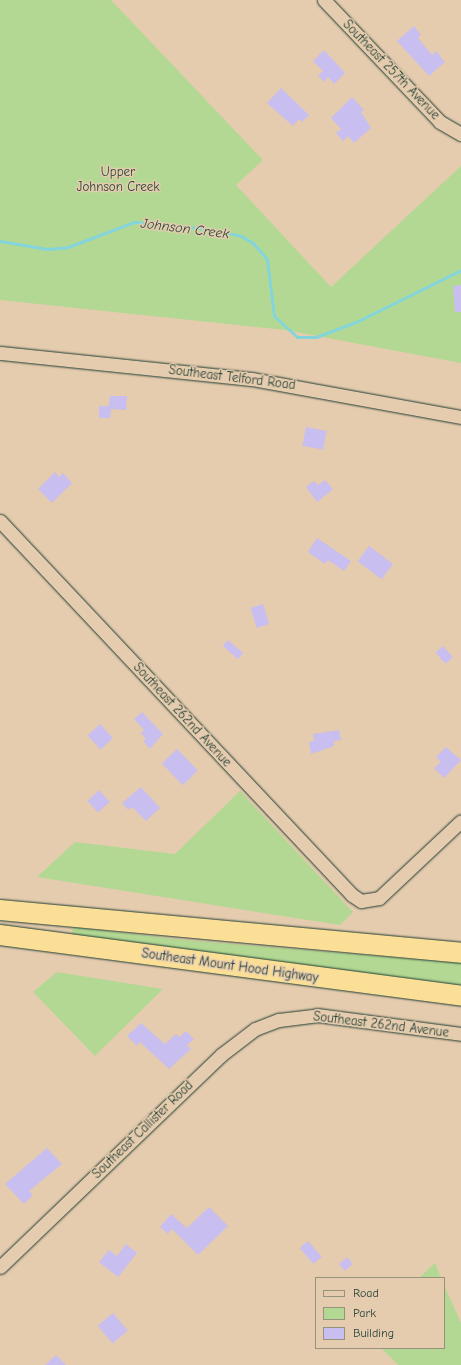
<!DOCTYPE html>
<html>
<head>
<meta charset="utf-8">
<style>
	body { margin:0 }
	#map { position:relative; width:461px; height:1365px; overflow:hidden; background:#e6ccae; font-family:"Comic Neue",sans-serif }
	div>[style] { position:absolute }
	.green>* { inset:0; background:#b3d893 }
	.stream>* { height:3px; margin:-1.5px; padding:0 1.5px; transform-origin:1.5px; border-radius:1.5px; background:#84d5db }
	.building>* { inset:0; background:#c8beef; transform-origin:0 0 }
	.roads { filter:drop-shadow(0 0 1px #1f3d34) drop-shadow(0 0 1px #1f3d34) }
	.minor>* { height:13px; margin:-6.5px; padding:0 6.5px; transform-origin:6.5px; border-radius:6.5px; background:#e6ccae }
	.highway>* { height:20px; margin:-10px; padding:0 10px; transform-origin:10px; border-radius:10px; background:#fbdf96 }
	span { translate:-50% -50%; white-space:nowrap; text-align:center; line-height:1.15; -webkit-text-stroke:3px #e6ccae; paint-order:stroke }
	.street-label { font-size:13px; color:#1f3d34 }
	.park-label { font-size:13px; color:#264539 }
	.water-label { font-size:14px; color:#24453c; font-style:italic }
	.legend { position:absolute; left:315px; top:1277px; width:130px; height:72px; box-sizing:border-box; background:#e6ccae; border:1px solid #96937d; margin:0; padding:5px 7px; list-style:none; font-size:12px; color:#1f3d34 }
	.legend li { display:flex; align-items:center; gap:8px; height:20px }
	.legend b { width:20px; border:1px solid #96937d }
</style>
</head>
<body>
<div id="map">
	<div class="green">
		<div style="clip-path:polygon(0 0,111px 0,263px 160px,236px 185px,331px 287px,461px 166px,461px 363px,285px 330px,0 300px)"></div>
		<div style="clip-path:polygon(240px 791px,353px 912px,340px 925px,37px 877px,75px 842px,175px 854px)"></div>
		<div style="clip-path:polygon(73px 927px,184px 940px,461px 963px,461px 989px,72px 936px)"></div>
		<div style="clip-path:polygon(57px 972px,163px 989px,95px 1056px,33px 992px)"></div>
		<div style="clip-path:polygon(435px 1263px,441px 1278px,419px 1278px)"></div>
		<div style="clip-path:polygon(444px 1285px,461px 1323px,461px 1365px,398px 1365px,381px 1348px,444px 1348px)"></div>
	</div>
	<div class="stream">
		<div style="left:0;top:241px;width:48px;rotate:9.7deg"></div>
		<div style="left:47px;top:249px;width:21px;rotate:-5deg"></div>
		<div style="left:68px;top:247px;width:71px;rotate:-20.7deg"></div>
		<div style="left:134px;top:222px;width:75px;rotate:5.3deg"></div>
		<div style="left:209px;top:229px;width:33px;rotate:12deg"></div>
		<div style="left:241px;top:236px;width:14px;rotate:30deg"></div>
		<div style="left:253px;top:243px;width:21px;rotate:49deg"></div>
		<div style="left:267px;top:259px;width:57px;rotate:83deg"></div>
		<div style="left:274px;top:316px;width:31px;rotate:42deg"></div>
		<div style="left:297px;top:337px;width:19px"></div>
		<div style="left:316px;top:337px;width:43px;rotate:-20.6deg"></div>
		<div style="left:356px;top:322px;width:117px;rotate:-26.3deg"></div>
	</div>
	<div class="building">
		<div style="clip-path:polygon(414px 26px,421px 35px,418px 38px,432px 55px,436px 51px,445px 62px,429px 76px,397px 41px)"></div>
		<div style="clip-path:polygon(324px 50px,345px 73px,334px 84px,328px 77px,324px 82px,318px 75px,323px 71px,313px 61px)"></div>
		<div style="clip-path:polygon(281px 88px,309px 115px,302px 122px,299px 119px,293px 126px,267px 103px)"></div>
		<div style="clip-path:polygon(352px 97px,364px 110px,361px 112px,371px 128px,354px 143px,348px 136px,343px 141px,336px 133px,341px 129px,331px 118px)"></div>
		<div style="clip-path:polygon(461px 285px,461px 312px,455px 312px,453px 286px)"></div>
		<div style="clip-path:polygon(110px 396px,127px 396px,126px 410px,111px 409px,110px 418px,99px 418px,99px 406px,109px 406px)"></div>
		<div style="left:306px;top:427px;width:21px;height:19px;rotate:11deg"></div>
		<div style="clip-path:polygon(55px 472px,59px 477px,63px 473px,72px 483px,52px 503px,38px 489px)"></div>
		<div style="clip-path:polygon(325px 480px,333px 489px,317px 502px,306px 487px,314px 481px,318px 485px)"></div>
		<div style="clip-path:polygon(317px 538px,351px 561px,344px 571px,328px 560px,325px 564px,308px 552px)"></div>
		<div style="left:369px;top:546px;width:30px;height:19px;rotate:37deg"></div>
		<div style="left:263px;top:604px;width:21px;height:13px;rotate:73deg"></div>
		<div style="left:228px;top:640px;width:20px;height:8px;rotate:41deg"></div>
		<div style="left:443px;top:646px;width:15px;height:10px;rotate:48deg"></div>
		<div style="clip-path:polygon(142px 712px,163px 734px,150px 749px,143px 741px,146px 739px,141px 733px,144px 730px,134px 719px)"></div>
		<div style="left:100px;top:724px;width:19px;height:17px;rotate:47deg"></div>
		<div style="clip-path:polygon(339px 730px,341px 740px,334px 741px,334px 746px,311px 754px,309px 742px,314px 741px,313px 734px)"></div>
		<div style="clip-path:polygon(446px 747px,461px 760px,444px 778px,434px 768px,441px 762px,436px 757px)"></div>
		<div style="left:177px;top:749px;width:30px;height:21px;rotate:46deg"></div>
		<div style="clip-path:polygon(141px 787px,160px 808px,146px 821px,132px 807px,128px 810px,122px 803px)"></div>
		<div style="left:99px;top:790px;width:16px;height:16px;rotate:47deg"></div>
		<div style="clip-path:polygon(141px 1023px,165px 1044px,176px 1034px,179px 1037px,186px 1031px,194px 1039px,187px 1045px,191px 1049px,169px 1069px,140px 1042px,137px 1046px,127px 1036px)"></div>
		<div style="clip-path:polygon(47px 1148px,62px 1164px,29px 1191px,33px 1195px,24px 1204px,5px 1184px)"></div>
		<div style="clip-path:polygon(209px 1207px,228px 1226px,198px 1255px,172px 1229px,168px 1234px,160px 1227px,171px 1214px,187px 1228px)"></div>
		<div style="left:308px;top:1241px;width:21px;height:11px;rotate:49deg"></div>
		<div style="clip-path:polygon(126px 1244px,137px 1253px,118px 1277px,99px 1262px,109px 1250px,117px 1256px)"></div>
		<div style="left:347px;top:1257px;width:9px;height:11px;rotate:49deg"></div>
		<div style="left:113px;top:1313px;width:23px;height:20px;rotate:50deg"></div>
		<div style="clip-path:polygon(56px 1355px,66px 1365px,45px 1365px)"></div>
	</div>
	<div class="roads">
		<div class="minor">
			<div style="left:324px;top:0;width:168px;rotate:46.4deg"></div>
			<div style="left:440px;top:122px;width:24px;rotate:30deg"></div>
			<div style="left:0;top:353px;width:253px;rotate:5.9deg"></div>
			<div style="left:252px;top:379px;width:212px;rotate:10.3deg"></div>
			<div style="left:0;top:521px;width:514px;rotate:46.74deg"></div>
			<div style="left:352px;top:895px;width:11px;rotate:34deg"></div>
			<div style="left:361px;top:901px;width:18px;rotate:-9deg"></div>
			<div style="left:379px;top:898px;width:112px;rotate:-43.2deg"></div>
			<div style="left:0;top:1267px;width:306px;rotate:-43.8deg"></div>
			<div style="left:221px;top:1055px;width:43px;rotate:-37.4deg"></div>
			<div style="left:255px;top:1029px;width:26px;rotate:-21deg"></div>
			<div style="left:279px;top:1020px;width:38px;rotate:-7deg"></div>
			<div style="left:317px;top:1015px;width:145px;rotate:7.5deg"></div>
		</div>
		<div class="highway">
			<div style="left:0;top:910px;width:463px;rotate:5.3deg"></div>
			<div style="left:0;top:935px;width:465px;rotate:7.5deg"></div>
		</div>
	</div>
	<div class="street-label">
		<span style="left:391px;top:70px;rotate:46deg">Southeast 257th Avenue</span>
		<span style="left:232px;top:378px;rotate:7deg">Southeast Telford Road</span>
		<span style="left:182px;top:715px;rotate:47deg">Southeast 262nd Avenue</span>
		<span style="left:230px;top:966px;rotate:8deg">Southeast Mount Hood Highway</span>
		<span style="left:381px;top:1025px;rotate:7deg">Southeast 262nd Avenue</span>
		<span style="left:143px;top:1130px;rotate:-44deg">Southeast Callister Road</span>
	</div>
	<div class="park-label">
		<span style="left:118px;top:180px">Upper<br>Johnson Creek</span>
	</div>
	<div class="water-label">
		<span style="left:185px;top:229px;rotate:7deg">Johnson Creek</span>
	</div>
	<ul class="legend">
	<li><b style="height:5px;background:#e6ccae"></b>Road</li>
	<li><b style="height:11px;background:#b3d893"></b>Park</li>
	<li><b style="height:11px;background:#c8beef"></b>Building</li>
	</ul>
</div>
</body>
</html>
